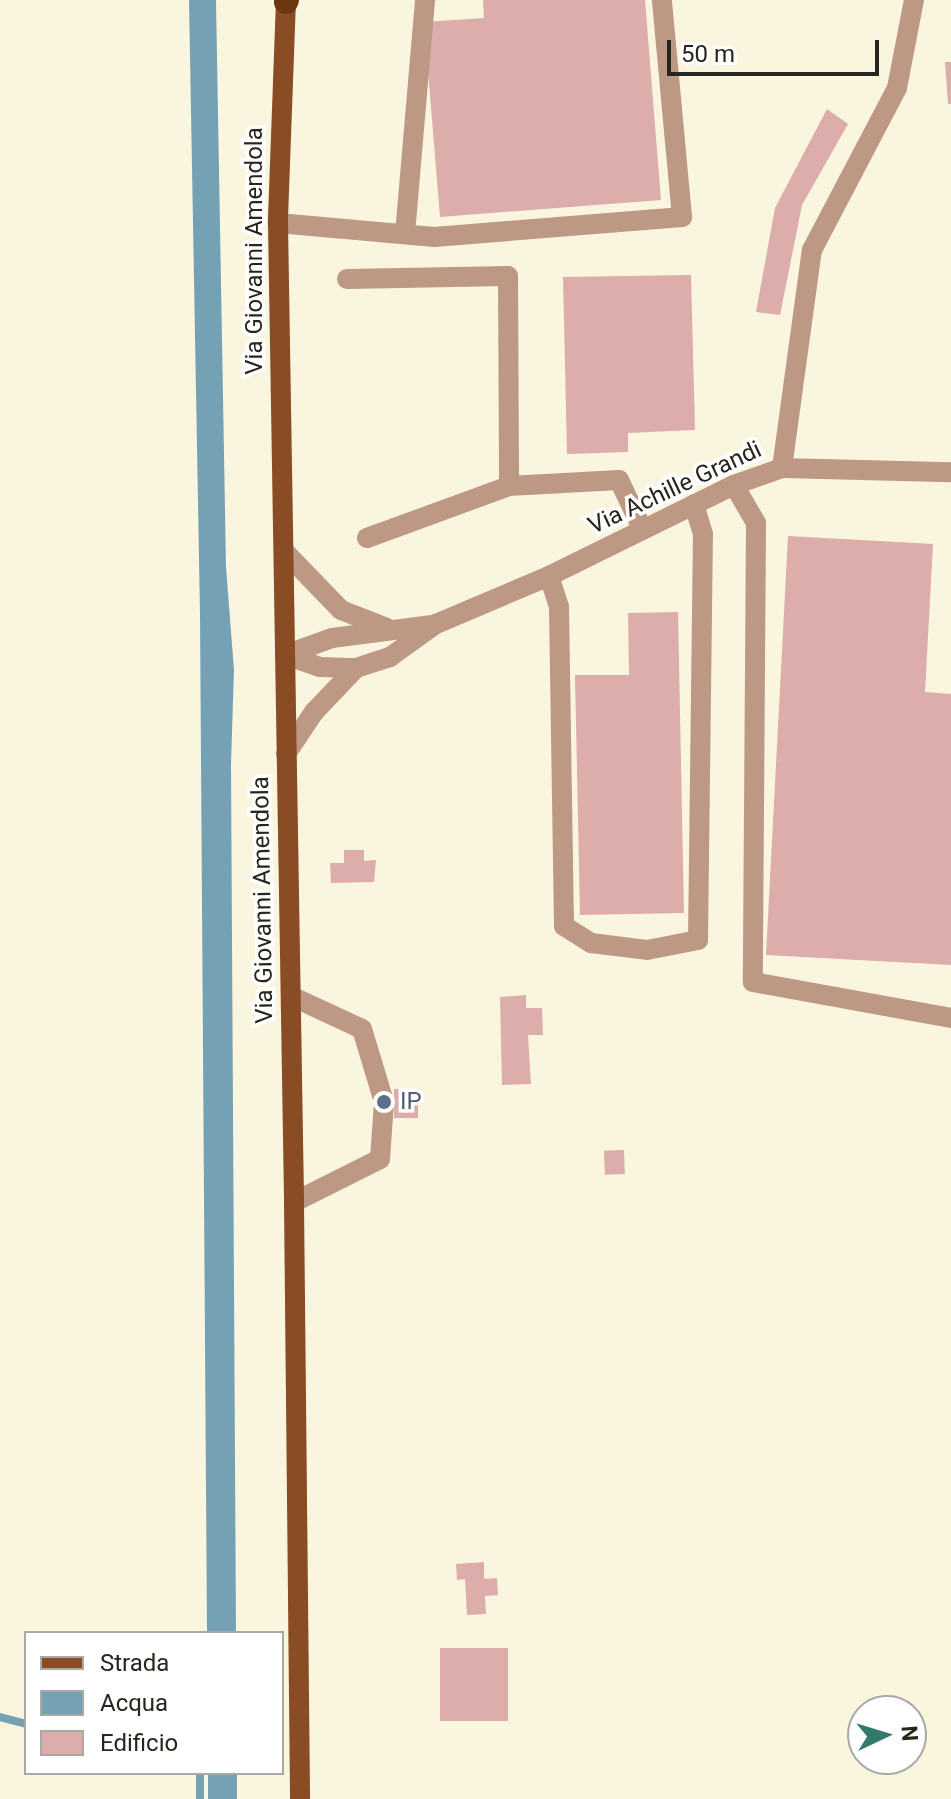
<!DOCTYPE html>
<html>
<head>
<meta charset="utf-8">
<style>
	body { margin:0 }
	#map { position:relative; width:951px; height:1799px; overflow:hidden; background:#faf5df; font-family:Roboto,sans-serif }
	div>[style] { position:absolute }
	.water>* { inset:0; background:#75a1b5; transform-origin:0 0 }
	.stream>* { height:8px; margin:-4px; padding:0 4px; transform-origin:4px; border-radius:4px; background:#75a1b5 }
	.building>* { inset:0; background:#dcadaa; transform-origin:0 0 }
	.minor>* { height:20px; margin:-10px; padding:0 10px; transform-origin:10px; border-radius:10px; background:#bd9985 }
	.major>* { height:20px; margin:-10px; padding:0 10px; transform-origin:10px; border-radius:10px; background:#8a4c25 }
	.highway>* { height:24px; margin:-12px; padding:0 12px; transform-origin:12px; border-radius:12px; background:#6d360f }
	.dots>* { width:22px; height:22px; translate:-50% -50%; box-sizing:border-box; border:4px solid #fff; border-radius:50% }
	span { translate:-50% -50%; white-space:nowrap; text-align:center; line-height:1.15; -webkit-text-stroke:7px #fff; paint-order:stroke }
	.street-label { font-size:24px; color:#27251d }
	.service-label { font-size:24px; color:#4e5e75 }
	.left { translate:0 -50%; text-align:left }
	.legend { position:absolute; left:24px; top:1631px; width:260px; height:144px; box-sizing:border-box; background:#fff; border:2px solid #a9a8a5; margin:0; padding:10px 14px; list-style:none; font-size:24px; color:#27251d }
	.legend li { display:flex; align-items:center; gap:16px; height:40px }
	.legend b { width:40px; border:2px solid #a9a8a5 }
	.north { position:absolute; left:847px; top:1695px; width:80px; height:80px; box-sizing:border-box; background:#fff; border:2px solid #a9a8a5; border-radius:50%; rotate:86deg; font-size:22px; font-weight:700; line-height:32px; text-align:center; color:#27251d }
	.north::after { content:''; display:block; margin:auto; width:28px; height:36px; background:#33796e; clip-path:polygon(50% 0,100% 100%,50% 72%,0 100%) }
	.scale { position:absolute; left:667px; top:40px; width:212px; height:36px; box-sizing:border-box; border:4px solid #27251d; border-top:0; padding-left:10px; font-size:24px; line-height:28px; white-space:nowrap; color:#27251d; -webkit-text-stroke:6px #fff; paint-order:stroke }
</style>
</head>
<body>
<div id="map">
	<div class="water">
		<div style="clip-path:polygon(189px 0,216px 0,226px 567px,234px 670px,231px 764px,236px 1633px,207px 1633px,200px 614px)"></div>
		<div style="left:208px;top:1773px;width:29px;height:26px"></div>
	</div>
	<div class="stream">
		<div style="left:0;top:1717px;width:27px;rotate:15deg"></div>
		<div style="left:200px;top:1799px;width:26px;rotate:-90deg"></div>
	</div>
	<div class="building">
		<div style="clip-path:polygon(483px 0,645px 0,661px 200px,440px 217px,424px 22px,484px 18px)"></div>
		<div style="clip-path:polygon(945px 62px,951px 62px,951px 104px,948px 104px)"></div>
		<div style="clip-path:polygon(827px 109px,848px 124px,802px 205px,780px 315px,756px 312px,775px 208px)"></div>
		<div style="clip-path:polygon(691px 275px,695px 430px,628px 433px,628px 452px,567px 454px,563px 277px)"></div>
		<div style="clip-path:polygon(788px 536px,933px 544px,925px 692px,951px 694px,951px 965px,766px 955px)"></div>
		<div style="clip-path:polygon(678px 612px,684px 913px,580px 915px,575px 675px,629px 675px,628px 613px)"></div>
		<div style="clip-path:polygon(344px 850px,364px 850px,364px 861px,376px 860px,374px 882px,331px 883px,330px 863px,344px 863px)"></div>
		<div style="clip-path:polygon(526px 995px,526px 1008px,542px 1008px,543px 1035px,528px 1035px,531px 1084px,502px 1085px,500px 997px)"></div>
		<div style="left:394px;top:1089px;width:24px;height:29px"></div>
		<div style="left:624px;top:1150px;width:24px;height:20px;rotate:88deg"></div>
		<div style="clip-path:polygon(484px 1562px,484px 1579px,497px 1578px,498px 1595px,485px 1596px,486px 1614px,467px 1615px,465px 1579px,457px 1580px,456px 1564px)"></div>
		<div style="left:508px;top:1648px;width:73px;height:68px;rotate:90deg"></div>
	</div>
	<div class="minor">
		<div style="left:278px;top:223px;width:157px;rotate:5.1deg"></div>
		<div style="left:434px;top:237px;width:249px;rotate:-4.6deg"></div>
		<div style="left:682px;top:217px;width:218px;rotate:-95.3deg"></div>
		<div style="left:405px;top:234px;width:235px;rotate:-85.1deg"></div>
		<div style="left:347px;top:279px;width:161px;rotate:-1.1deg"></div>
		<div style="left:508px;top:276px;width:210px;rotate:89.7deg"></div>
		<div style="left:509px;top:486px;width:110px;rotate:-3.1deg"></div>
		<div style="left:619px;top:480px;width:55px;rotate:64.4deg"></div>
		<div style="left:782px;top:468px;width:220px;rotate:-82.2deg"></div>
		<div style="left:812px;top:250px;width:183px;rotate:-62.3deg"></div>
		<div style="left:897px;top:88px;width:90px;rotate:-79.1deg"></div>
		<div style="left:734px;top:485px;width:44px;rotate:59.9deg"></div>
		<div style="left:756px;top:523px;width:459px;rotate:90.4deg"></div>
		<div style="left:753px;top:982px;width:201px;rotate:10.3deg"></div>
		<div style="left:367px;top:538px;width:151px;rotate:-20.1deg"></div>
		<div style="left:284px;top:551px;width:82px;rotate:46deg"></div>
		<div style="left:341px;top:610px;width:49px;rotate:21.4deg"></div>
		<div style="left:549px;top:576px;width:33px;rotate:72deg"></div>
		<div style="left:559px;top:607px;width:319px;rotate:89.1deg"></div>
		<div style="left:564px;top:926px;width:32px;rotate:32deg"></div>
		<div style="left:591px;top:943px;width:56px;rotate:7.1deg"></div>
		<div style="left:647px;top:950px;width:52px;rotate:-11.1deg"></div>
		<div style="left:698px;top:940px;width:406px;rotate:-89.3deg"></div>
		<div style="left:703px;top:534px;width:31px;rotate:-107deg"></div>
		<div style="left:285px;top:655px;width:37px;rotate:19deg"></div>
		<div style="left:320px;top:667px;width:36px;rotate:2deg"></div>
		<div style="left:356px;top:668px;width:36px;rotate:-18deg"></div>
		<div style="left:390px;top:657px;width:57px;rotate:-35.7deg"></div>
		<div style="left:436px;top:624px;width:123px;rotate:-23deg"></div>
		<div style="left:549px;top:576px;width:206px;rotate:-26.2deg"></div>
		<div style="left:734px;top:485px;width:51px;rotate:-19.5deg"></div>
		<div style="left:782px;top:468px;width:169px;rotate:1.4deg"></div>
		<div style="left:285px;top:655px;width:50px;rotate:-19.9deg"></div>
		<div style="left:332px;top:638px;width:101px;rotate:-7.4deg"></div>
		<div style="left:286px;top:754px;width:50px;rotate:-56.3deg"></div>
		<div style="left:314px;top:712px;width:61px;rotate:-46.3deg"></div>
		<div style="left:291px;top:996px;width:78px;rotate:24.9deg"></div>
		<div style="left:362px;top:1029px;width:76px;rotate:73.2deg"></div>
		<div style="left:384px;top:1102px;width:57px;rotate:94deg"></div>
		<div style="left:380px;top:1159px;width:96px;rotate:153.4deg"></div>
	</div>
	<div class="major">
		<div style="left:286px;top:0;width:223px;rotate:92.1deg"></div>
		<div style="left:278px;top:223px;width:979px;rotate:89.06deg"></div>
		<div style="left:294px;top:1202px;width:597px;rotate:89.42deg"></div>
	</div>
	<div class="highway">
		<div style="left:286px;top:2px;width:2px;rotate:-63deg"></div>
	</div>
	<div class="dots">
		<div style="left:384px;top:1102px;background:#5c6f8a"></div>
	</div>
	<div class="street-label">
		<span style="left:255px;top:251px;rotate:-90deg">Via Giovanni Amendola</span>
		<span style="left:675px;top:488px;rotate:-25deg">Via Achille Grandi</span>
		<span style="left:263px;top:900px;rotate:-91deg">Via Giovanni Amendola</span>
	</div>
	<div class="service-label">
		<span class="left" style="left:400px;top:1102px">IP</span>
	</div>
	<ul class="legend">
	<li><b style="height:10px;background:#8a4c25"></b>Strada</li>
	<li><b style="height:22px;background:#75a1b5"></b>Acqua</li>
	<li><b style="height:22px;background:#dcadaa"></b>Edificio</li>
	</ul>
	<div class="north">N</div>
	<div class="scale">50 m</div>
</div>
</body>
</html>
